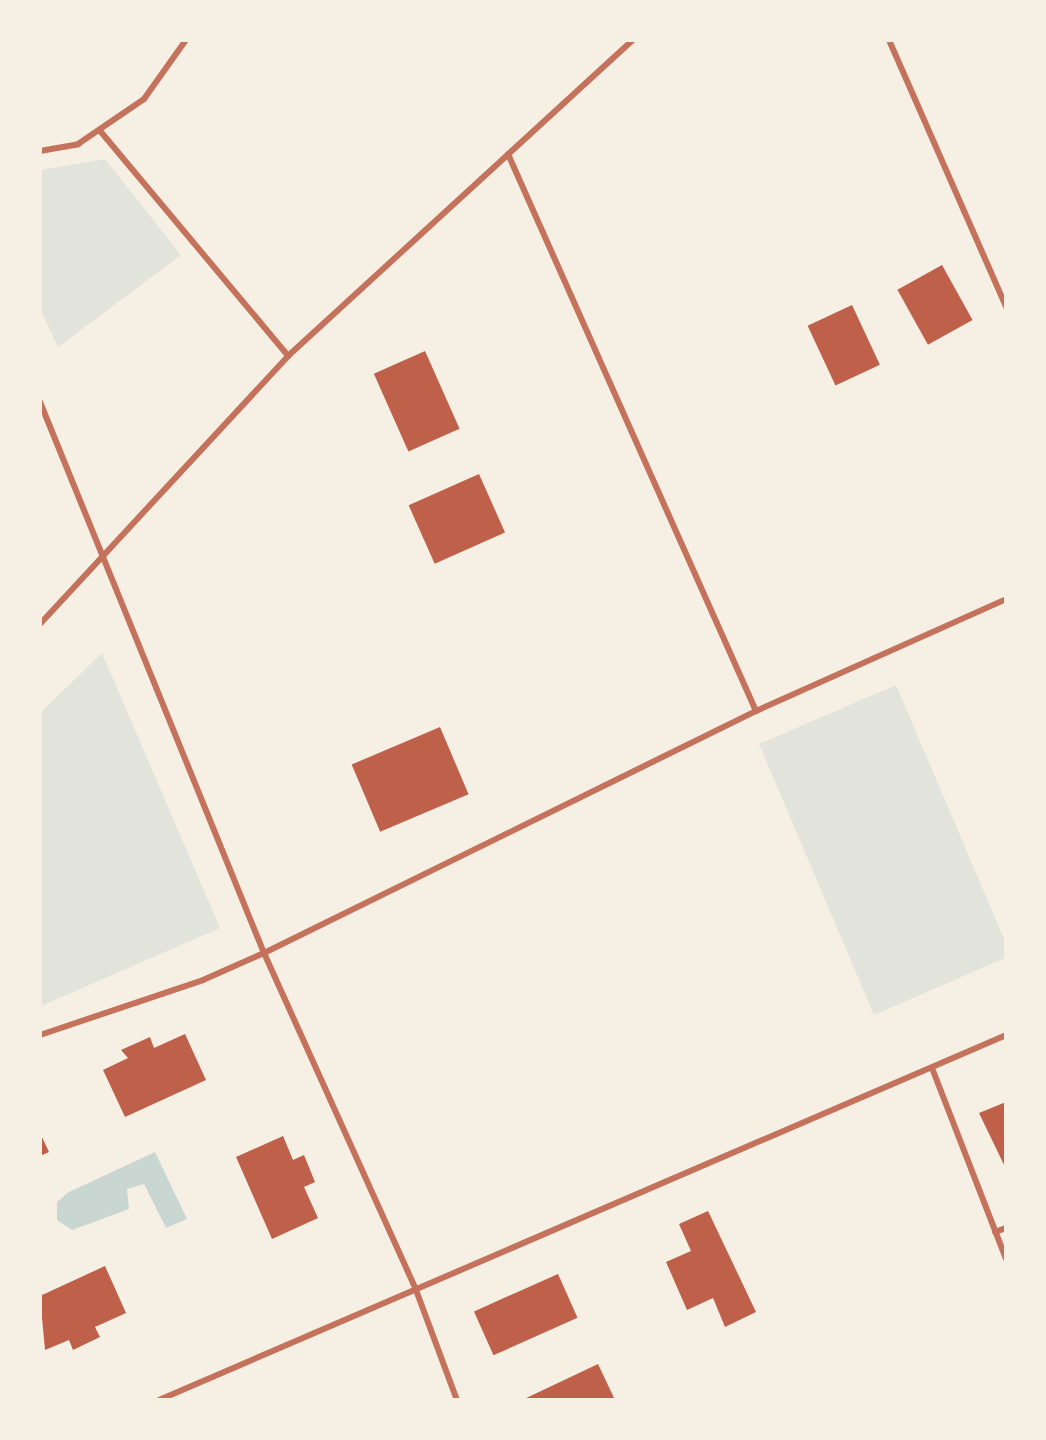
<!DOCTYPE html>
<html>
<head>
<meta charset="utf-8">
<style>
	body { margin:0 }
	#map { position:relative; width:1046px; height:1440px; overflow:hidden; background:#f6efe4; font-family:"Titillium Web",sans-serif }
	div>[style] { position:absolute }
	.green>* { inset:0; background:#e2e4dc }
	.water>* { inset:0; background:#c9d6d2 }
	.building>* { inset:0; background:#bf614a; transform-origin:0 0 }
	.minor>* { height:6px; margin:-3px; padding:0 3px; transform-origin:3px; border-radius:3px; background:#c5725c }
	span { translate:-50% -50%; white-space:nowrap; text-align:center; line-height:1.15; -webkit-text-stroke:4.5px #f6efe4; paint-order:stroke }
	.frame { position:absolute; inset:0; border:42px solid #f6efe4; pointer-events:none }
</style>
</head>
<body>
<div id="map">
	<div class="green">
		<div style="clip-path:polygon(105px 159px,181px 255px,58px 347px,41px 311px,41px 170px)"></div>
		<div style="clip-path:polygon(102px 653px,220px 928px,41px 1006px,41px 712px)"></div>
		<div style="clip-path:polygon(896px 685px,1005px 941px,1005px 958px,874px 1015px,759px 744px)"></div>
	</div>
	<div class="water">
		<div style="clip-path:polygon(155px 1152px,187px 1219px,166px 1228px,144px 1184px,127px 1189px,129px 1209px,72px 1230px,57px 1220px,57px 1202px,69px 1192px)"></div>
	</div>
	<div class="building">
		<div style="left:942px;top:265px;width:63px;height:51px;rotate:61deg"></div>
		<div style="left:852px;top:305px;width:66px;height:49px;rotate:65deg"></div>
		<div style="left:425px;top:351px;width:85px;height:56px;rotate:66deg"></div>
		<div style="left:479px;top:474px;width:64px;height:77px;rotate:66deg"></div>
		<div style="left:440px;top:727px;width:73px;height:96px;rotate:67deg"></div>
		<div style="clip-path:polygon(185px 1034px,206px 1080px,125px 1117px,103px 1070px,128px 1058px,121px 1050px,150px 1037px,154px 1048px)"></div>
		<div style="clip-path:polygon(1006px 1102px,1006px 1169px,979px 1113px)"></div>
		<div style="clip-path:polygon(40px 1133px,49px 1152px,40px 1156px)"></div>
		<div style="clip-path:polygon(283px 1136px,293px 1160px,304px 1155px,315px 1182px,304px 1187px,318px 1218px,272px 1239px,236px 1157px)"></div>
		<div style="clip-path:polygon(708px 1211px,756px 1312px,725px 1327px,713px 1298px,687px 1310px,666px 1262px,691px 1251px,679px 1224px)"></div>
		<div style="clip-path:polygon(105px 1266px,126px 1313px,95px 1327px,100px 1337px,73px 1350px,69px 1340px,45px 1350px,40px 1296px)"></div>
		<div style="left:558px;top:1274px;width:48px;height:92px;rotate:66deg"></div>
		<div style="clip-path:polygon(598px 1364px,615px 1400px,522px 1400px)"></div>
	</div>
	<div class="minor">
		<div style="left:889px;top:40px;width:292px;rotate:66.3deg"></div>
		<div style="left:101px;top:132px;width:292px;rotate:50.1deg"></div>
		<div style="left:40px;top:151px;width:39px;rotate:-10deg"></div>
		<div style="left:78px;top:144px;width:80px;rotate:-34.3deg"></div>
		<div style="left:144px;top:99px;width:72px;rotate:-54.6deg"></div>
		<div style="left:508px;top:154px;width:610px;rotate:66deg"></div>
		<div style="left:40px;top:402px;width:595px;rotate:67.88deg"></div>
		<div style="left:264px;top:953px;width:370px;rotate:65.7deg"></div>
		<div style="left:416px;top:1290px;width:117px;rotate:69.6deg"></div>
		<div style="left:40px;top:624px;width:365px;rotate:-47.2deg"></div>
		<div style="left:288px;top:356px;width:468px;rotate:-42.5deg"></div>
		<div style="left:40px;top:1035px;width:172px;rotate:-18.6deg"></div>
		<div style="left:203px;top:980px;width:67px;rotate:-23.9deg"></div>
		<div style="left:264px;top:953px;width:548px;rotate:-26.19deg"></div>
		<div style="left:756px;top:711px;width:274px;rotate:-24.1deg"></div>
		<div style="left:932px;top:1068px;width:205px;rotate:68.8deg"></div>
		<div style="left:995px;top:1232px;width:12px;rotate:-20deg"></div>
		<div style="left:159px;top:1400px;width:922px;rotate:-23.31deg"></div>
	</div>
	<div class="frame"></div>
</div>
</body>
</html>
